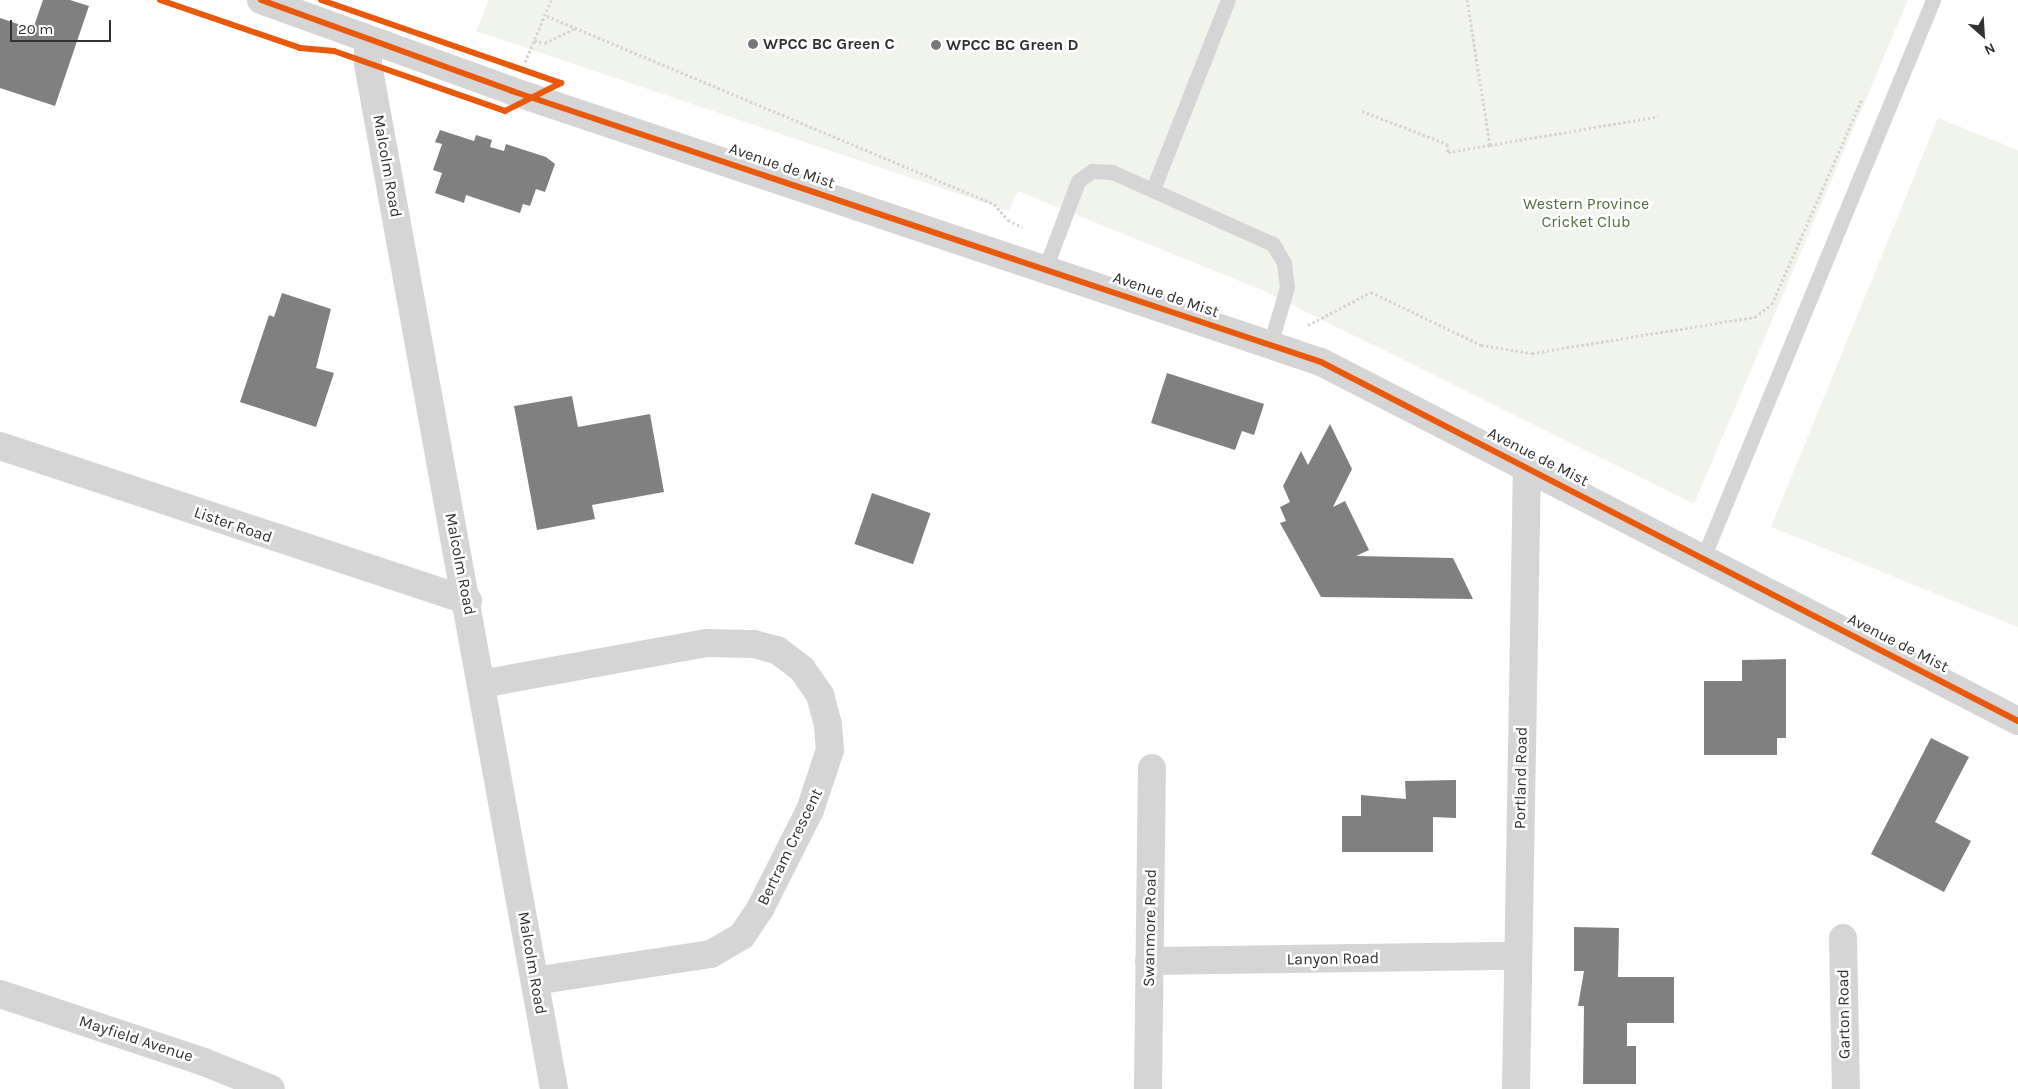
<!DOCTYPE html>
<html>
<head>
<meta charset="utf-8">
<style>
	body { margin:0 }
	#map { position:relative; width:2018px; height:1089px; overflow:hidden; background:#fff; font-family:Karla,sans-serif }
	div>[style] { position:absolute }
	.green>* { inset:0; background:#f1f3ed }
	.building>* { inset:0; background:#808080; transform-origin:0 0 }
	.path>* { height:3px; margin-top:-1.5px; transform-origin:0; background:repeating-linear-gradient(90deg,#d4d4d4 0 2.5px,transparent 0 5px) }
	.service>* { height:15px; margin:-7.5px; padding:0 7.5px; transform-origin:7.5px; border-radius:7.5px; background:#d5d5d5 }
	.minor>* { height:28px; margin:-14px; padding:0 14px; transform-origin:14px; border-radius:14px; background:#d5d5d5 }
	.cycleway>* { height:6px; margin:-3px; padding:0 3px; transform-origin:3px; border-radius:3px; background:#e8590c }
	.dots>* { width:14px; height:14px; translate:-50% -50%; box-sizing:border-box; border:2px solid #fff; border-radius:50% }
	span { translate:-50% -50%; white-space:nowrap; text-align:center; line-height:1.15; -webkit-text-stroke:5px #fff; paint-order:stroke }
	.poi-label { font-size:16px; color:#313131; font-weight:700 }
	.left { translate:0 -50%; text-align:left }
	.street-label { font-size:16px; color:#313131 }
	.park-label { font-size:16px; color:#566d3f }
	.north { position:absolute; left:1958px; top:10px; width:50px; height:50px; -webkit-text-stroke:4px #fff; paint-order:stroke; rotate:154deg; font-size:14px; font-weight:700; line-height:20px; text-align:center; color:#313131 }
	.north::after { content:''; display:block; margin:auto; width:18px; height:22px; background:#313131; clip-path:polygon(50% 0,100% 100%,50% 72%,0 100%) }
	.scale { position:absolute; left:10px; top:20px; width:101px; height:22px; box-sizing:border-box; border:2px solid #313131; border-top:0; padding-left:6px; font-size:15px; line-height:18px; white-space:nowrap; color:#313131; -webkit-text-stroke:4px #fff; paint-order:stroke }
</style>
</head>
<body>
<div id="map">
	<div class="green">
		<div style="clip-path:polygon(489px 0,1908px 0,1694px 504px,1264px 291px,1018px 191px,1009px 211px,476px 31px)"></div>
		<div style="clip-path:polygon(1938px 118px,2018px 150px,2018px 627px,1771px 527px)"></div>
	</div>
	<div class="building">
		<div style="clip-path:polygon(43px 0,70px 0,89px 6px,55px 106px,0 88px,0 18px,33px 29px)"></div>
		<div style="clip-path:polygon(440px 130px,474px 141px,476px 135px,492px 140px,490px 147px,504px 151px,506px 144px,546px 157px,555px 164px,545px 192px,536px 189px,530px 206px,523px 204px,520px 213px,466px 195px,464px 203px,435px 193px,442px 173px,433px 170px,442px 144px,435px 142px)"></div>
		<div style="clip-path:polygon(282px 293px,331px 309px,316px 368px,334px 373px,316px 427px,240px 402px,269px 315px,274px 317px)"></div>
		<div style="clip-path:polygon(1167px 373px,1264px 404px,1254px 435px,1242px 431px,1235px 450px,1151px 423px)"></div>
		<div style="clip-path:polygon(572px 396px,578px 427px,650px 414px,664px 492px,592px 505px,595px 519px,537px 530px,514px 406px)"></div>
		<div style="clip-path:polygon(1330px 424px,1352px 469px,1333px 507px,1345px 501px,1369px 550px,1356px 556px,1453px 558px,1473px 599px,1321px 597px,1280px 523px,1286px 521px,1280px 507px,1290px 502px,1283px 486px,1301px 451px,1308px 465px)"></div>
		<div style="left:872px;top:493px;width:62px;height:54px;rotate:19deg"></div>
		<div style="clip-path:polygon(1786px 659px,1786px 738px,1777px 738px,1777px 755px,1704px 755px,1704px 681px,1742px 681px,1742px 660px)"></div>
		<div style="clip-path:polygon(1931px 738px,1969px 757px,1935px 822px,1971px 841px,1944px 892px,1871px 854px)"></div>
		<div style="clip-path:polygon(1456px 780px,1456px 818px,1433px 817px,1433px 852px,1342px 852px,1342px 816px,1361px 816px,1361px 795px,1406px 799px,1405px 781px)"></div>
		<div style="clip-path:polygon(1574px 927px,1619px 928px,1618px 977px,1674px 977px,1674px 1023px,1627px 1023px,1627px 1046px,1636px 1046px,1636px 1084px,1583px 1084px,1584px 1006px,1578px 1006px,1584px 971px,1574px 971px)"></div>
	</div>
	<div class="path">
		<div style="left:547px;top:16px;width:485px;rotate:22.8deg"></div>
		<div style="left:994px;top:204px;width:21px;rotate:49deg"></div>
		<div style="left:1008px;top:220px;width:16px;rotate:27deg"></div>
		<div style="left:534px;top:41px;width:11px;rotate:10deg"></div>
		<div style="left:545px;top:43px;width:32px;rotate:-26deg"></div>
		<div style="left:525px;top:62px;width:67px;rotate:-67.2deg"></div>
		<div style="left:1362px;top:111px;width:91px;rotate:21.2deg"></div>
		<div style="left:1447px;top:144px;width:8px;rotate:83deg"></div>
		<div style="left:1448px;top:152px;width:43px;rotate:-9.5deg"></div>
		<div style="left:1490px;top:145px;width:147px;rotate:-99deg"></div>
		<div style="left:1490px;top:145px;width:171px;rotate:-9.7deg"></div>
		<div style="left:1308px;top:325px;width:71px;rotate:-27.6deg"></div>
		<div style="left:1371px;top:292px;width:122px;rotate:25.7deg"></div>
		<div style="left:1481px;top:345px;width:52px;rotate:8.9deg"></div>
		<div style="left:1532px;top:353px;width:226px;rotate:-9.2deg"></div>
		<div style="left:1755px;top:317px;width:21px;rotate:-37deg"></div>
		<div style="left:1772px;top:304px;width:224px;rotate:-66.3deg"></div>
	</div>
	<div class="service">
		<div style="left:1153px;top:189px;width:203px;rotate:-68.4deg"></div>
		<div style="left:1045px;top:269px;width:94px;rotate:-69.4deg"></div>
		<div style="left:1078px;top:181px;width:17px;rotate:-36deg"></div>
		<div style="left:1092px;top:171px;width:20px;rotate:3deg"></div>
		<div style="left:1112px;top:172px;width:176px;rotate:24.1deg"></div>
		<div style="left:1273px;top:244px;width:22px;rotate:60deg"></div>
		<div style="left:1284px;top:263px;width:24px;rotate:83deg"></div>
		<div style="left:1287px;top:287px;width:60px;rotate:106.3deg"></div>
		<div style="left:1703px;top:558px;width:604px;rotate:-67.6deg"></div>
	</div>
	<div class="minor">
		<div style="left:261px;top:0;width:267px;rotate:19.9deg"></div>
		<div style="left:512px;top:91px;width:853px;rotate:18.52deg"></div>
		<div style="left:1321px;top:362px;width:784px;rotate:27.25deg"></div>
		<div style="left:368px;top:40px;width:24px;rotate:90deg"></div>
		<div style="left:368px;top:64px;width:1042px;rotate:79.71deg"></div>
		<div style="left:0;top:446px;width:493px;rotate:18.3deg"></div>
		<div style="left:481px;top:684px;width:229px;rotate:-10.3deg"></div>
		<div style="left:706px;top:643px;width:48px;rotate:1.2deg"></div>
		<div style="left:754px;top:644px;width:24px;rotate:15deg"></div>
		<div style="left:777px;top:650px;width:31px;rotate:37deg"></div>
		<div style="left:802px;top:669px;width:32px;rotate:55deg"></div>
		<div style="left:820px;top:695px;width:30px;rotate:75deg"></div>
		<div style="left:828px;top:724px;width:26px;rotate:86deg"></div>
		<div style="left:830px;top:750px;width:63px;rotate:108.4deg"></div>
		<div style="left:810px;top:810px;width:111px;rotate:116.8deg"></div>
		<div style="left:760px;top:909px;width:32px;rotate:124deg"></div>
		<div style="left:742px;top:936px;width:36px;rotate:150deg"></div>
		<div style="left:711px;top:954px;width:178px;rotate:171.3deg"></div>
		<div style="left:1843px;top:938px;width:151px;rotate:88.9deg"></div>
		<div style="left:1149px;top:961px;width:368px;rotate:-0.8deg"></div>
		<div style="left:0;top:994px;width:215px;rotate:18.4deg"></div>
		<div style="left:204px;top:1062px;width:72px;rotate:21.9deg"></div>
		<div style="left:1148px;top:1089px;width:321px;rotate:-89.3deg"></div>
		<div style="left:1516px;top:1089px;width:622px;rotate:-88.99deg"></div>
	</div>
	<div class="cycleway">
		<div style="left:160px;top:0;width:148px;rotate:18.9deg"></div>
		<div style="left:300px;top:48px;width:34px;rotate:5deg"></div>
		<div style="left:334px;top:51px;width:181px;rotate:19.3deg"></div>
		<div style="left:505px;top:111px;width:63px;rotate:-26.6deg"></div>
		<div style="left:261px;top:0;width:267px;rotate:19.9deg"></div>
		<div style="left:512px;top:91px;width:853px;rotate:18.52deg"></div>
		<div style="left:1321px;top:362px;width:784px;rotate:27.25deg"></div>
		<div style="left:321px;top:0;width:254px;rotate:19.1deg"></div>
	</div>
	<div class="dots">
		<div style="left:753px;top:44px;background:#797979"></div>
		<div style="left:936px;top:45px;background:#797979"></div>
	</div>
	<div class="poi-label">
		<span class="left" style="left:763px;top:44px">WPCC BC Green C</span>
		<span class="left" style="left:946px;top:45px">WPCC BC Green D</span>
	</div>
	<div class="street-label">
		<span style="left:387px;top:166px;rotate:80deg">Malcolm Road</span>
		<span style="left:782px;top:166px;rotate:19deg">Avenue de Mist</span>
		<span style="left:1166px;top:295px;rotate:19deg">Avenue de Mist</span>
		<span style="left:1538px;top:457px;rotate:27deg">Avenue de Mist</span>
		<span style="left:233px;top:525px;rotate:19deg">Lister Road</span>
		<span style="left:460px;top:564px;rotate:79deg">Malcolm Road</span>
		<span style="left:1898px;top:643px;rotate:27deg">Avenue de Mist</span>
		<span style="left:1521px;top:778px;rotate:-89deg">Portland Road</span>
		<span style="left:790px;top:847px;rotate:-64deg">Bertram Crescent</span>
		<span style="left:1150px;top:928px;rotate:-89deg">Swanmore Road</span>
		<span style="left:1333px;top:959px;rotate:-1deg">Lanyon Road</span>
		<span style="left:532px;top:963px;rotate:80deg">Malcolm Road</span>
		<span style="left:1844px;top:1014px;rotate:-91deg">Garton Road</span>
		<span style="left:136px;top:1039px;rotate:18deg">Mayfield Avenue</span>
	</div>
	<div class="park-label">
		<span style="left:1586px;top:213px">Western Province<br>Cricket Club</span>
	</div>
	<div class="north">N</div>
	<div class="scale">20 m</div>
</div>
</body>
</html>
